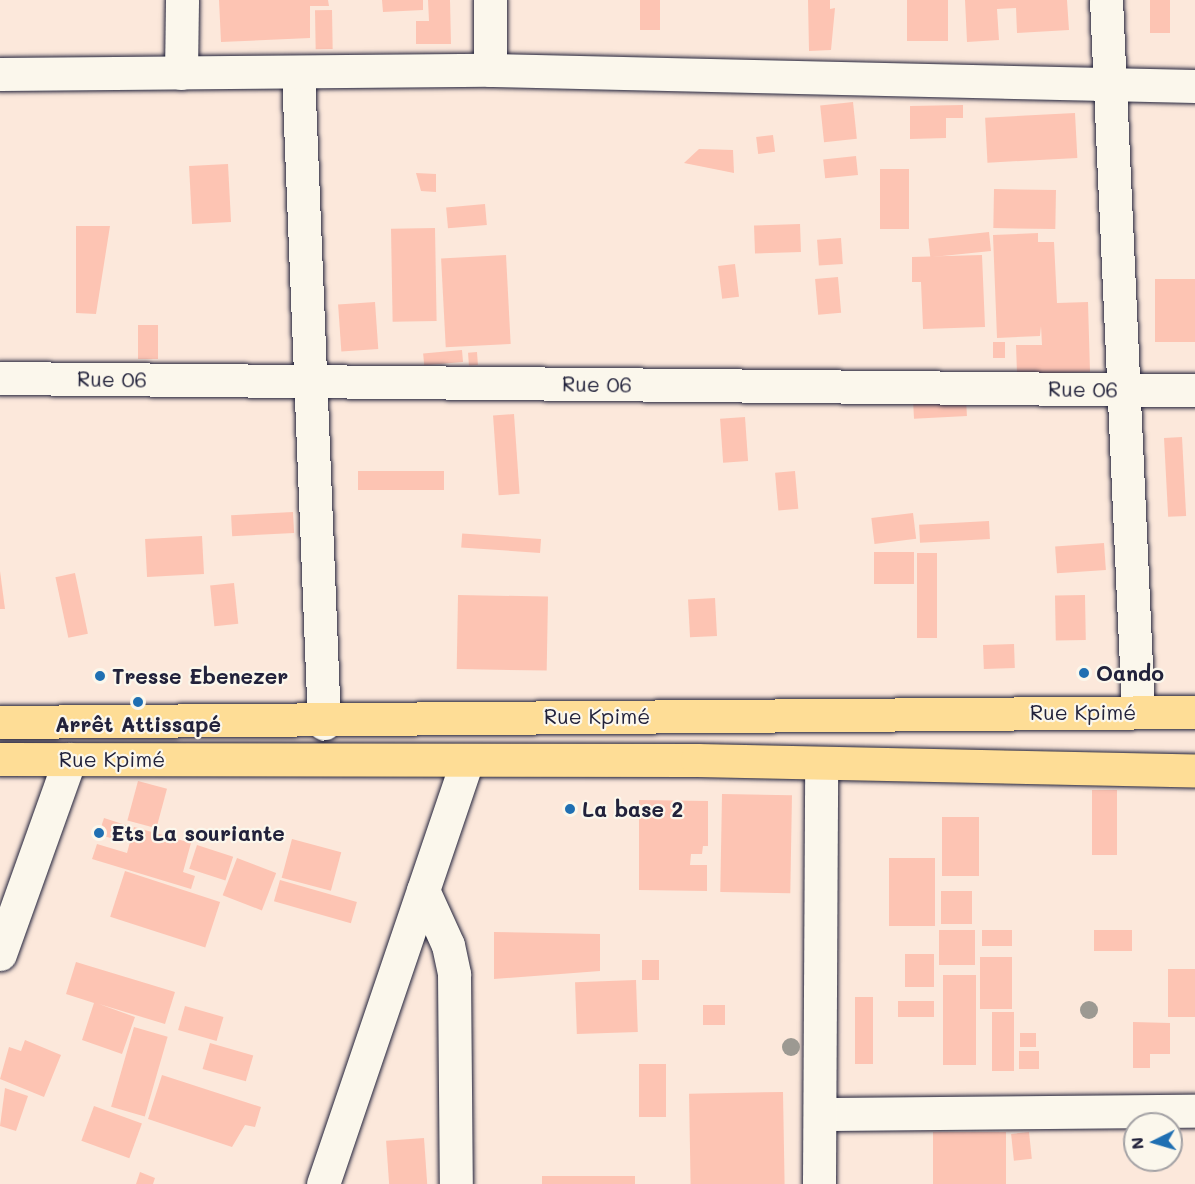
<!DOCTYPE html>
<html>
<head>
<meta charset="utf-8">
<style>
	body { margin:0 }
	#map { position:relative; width:1195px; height:1184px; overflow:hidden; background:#fce8db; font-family:Mali,sans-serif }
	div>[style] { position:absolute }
	.building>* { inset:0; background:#fdc4b3; transform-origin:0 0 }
	.roads { filter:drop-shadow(0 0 2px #22223b) drop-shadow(0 0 2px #22223b) }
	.minor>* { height:33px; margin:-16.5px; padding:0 16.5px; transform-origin:16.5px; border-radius:16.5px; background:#fbf7ec }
	.major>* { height:33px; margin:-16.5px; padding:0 16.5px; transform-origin:16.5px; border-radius:16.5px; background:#fedd96 }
	.trees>* { width:18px; height:18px; margin:-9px; border-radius:50%; background:#9c9992 }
	.dots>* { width:16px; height:16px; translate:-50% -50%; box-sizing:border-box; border:3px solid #fbf7ec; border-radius:50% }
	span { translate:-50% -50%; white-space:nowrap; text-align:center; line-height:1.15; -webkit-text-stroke:4.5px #fbf7ec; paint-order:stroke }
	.street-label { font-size:21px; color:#22223b }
	.poi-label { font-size:21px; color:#22223b; font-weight:700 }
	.left { translate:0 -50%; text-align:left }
	.north { position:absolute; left:1123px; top:1112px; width:60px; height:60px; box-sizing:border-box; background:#fbf7ec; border:2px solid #a4a2a5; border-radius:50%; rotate:265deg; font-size:16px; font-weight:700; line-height:24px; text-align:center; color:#22223b }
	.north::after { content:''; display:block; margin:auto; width:21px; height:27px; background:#1f6fb2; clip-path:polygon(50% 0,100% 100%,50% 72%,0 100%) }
</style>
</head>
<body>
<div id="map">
	<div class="building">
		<div style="clip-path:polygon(219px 0,328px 0,329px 6px,310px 6px,310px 38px,221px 42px)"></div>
		<div style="clip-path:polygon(382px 0,423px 0,423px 10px,383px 12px)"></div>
		<div style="clip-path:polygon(428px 0,450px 0,451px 44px,416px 44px,416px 21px,429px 21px)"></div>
		<div style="left:640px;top:0;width:20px;height:30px"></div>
		<div style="clip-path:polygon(808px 0,830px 0,830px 9px,835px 8px,831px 50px,809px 51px)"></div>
		<div style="left:907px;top:0;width:41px;height:41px"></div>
		<div style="clip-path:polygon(965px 0,1067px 0,1069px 30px,1017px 33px,1016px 8px,997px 9px,999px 40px,967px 42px)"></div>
		<div style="left:1150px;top:0;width:20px;height:33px"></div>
		<div style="left:332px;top:10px;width:39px;height:17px;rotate:89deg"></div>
		<div style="left:853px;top:102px;width:37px;height:33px;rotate:84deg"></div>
		<div style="clip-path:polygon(963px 105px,963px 118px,946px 118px,946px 138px,910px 139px,910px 106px)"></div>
		<div style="left:1075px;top:113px;width:45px;height:90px;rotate:87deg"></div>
		<div style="left:773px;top:135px;width:17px;height:17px;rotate:83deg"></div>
		<div style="clip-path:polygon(699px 149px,733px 150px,734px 173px,684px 163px)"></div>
		<div style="left:856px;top:156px;width:19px;height:33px;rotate:84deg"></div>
		<div style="left:228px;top:164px;width:58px;height:39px;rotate:87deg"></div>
		<div style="left:880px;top:169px;width:29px;height:60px"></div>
		<div style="clip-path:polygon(416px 173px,436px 174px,436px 192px,421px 191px)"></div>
		<div style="left:994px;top:189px;width:62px;height:39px;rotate:1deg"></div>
		<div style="left:485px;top:204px;width:21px;height:39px;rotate:85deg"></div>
		<div style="left:800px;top:224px;width:28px;height:46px;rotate:88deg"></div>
		<div style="clip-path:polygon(76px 226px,110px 226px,96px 314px,76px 313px)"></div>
		<div style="left:435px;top:228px;width:93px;height:44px;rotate:89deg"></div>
		<div style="left:989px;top:232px;width:19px;height:61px;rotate:84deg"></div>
		<div style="clip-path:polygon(1038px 233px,1038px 242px,1054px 242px,1057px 303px,1088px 302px,1090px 372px,1017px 374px,1016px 345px,1042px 345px,1041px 326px,1040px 336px,997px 338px,993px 235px)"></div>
		<div style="left:841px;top:238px;width:26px;height:24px;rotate:86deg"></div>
		<div style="left:506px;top:255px;width:89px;height:65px;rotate:87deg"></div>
		<div style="clip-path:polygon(982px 255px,985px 327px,923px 329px,921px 282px,912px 282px,912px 257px)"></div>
		<div style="left:735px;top:264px;width:33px;height:17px;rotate:83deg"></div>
		<div style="left:838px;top:277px;width:36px;height:23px;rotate:85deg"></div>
		<div style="left:1195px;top:279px;width:63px;height:40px;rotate:90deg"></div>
		<div style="left:375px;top:302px;width:47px;height:37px;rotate:86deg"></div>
		<div style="left:138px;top:325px;width:20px;height:34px"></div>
		<div style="left:1005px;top:342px;width:16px;height:12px;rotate:90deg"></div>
		<div style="left:462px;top:350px;width:12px;height:39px;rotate:85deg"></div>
		<div style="left:477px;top:352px;width:13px;height:9px;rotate:86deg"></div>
		<div style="left:966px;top:398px;width:18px;height:53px;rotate:87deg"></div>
		<div style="left:514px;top:414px;width:80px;height:21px;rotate:86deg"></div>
		<div style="left:745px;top:417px;width:44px;height:25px;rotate:86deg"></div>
		<div style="left:1182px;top:437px;width:79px;height:18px;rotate:87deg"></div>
		<div style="left:444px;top:471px;width:19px;height:86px;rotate:90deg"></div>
		<div style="left:795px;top:471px;width:38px;height:20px;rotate:85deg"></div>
		<div style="left:293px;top:512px;width:21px;height:62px;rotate:87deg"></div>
		<div style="left:913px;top:513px;width:26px;height:42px;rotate:83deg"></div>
		<div style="left:989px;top:521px;width:18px;height:70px;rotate:87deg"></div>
		<div style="left:202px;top:536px;width:38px;height:57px;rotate:87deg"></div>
		<div style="left:541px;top:539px;width:14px;height:79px;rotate:94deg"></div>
		<div style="left:1104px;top:543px;width:27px;height:49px;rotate:86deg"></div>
		<div style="left:874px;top:552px;width:40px;height:32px"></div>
		<div style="left:917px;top:553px;width:20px;height:85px"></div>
		<div style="clip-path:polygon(0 571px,5px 609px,0 609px)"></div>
		<div style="left:75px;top:573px;width:62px;height:20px;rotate:78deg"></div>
		<div style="left:234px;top:583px;width:41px;height:24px;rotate:84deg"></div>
		<div style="left:458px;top:595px;width:90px;height:74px;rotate:1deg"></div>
		<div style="left:1085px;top:595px;width:45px;height:30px;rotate:89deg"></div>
		<div style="left:715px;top:598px;width:38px;height:27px;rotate:87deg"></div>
		<div style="left:1014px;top:644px;width:24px;height:31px;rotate:88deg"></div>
		<div style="left:138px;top:781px;width:30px;height:41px;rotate:15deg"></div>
		<div style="left:1092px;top:790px;width:25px;height:65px"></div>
		<div style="left:722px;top:794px;width:70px;height:98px;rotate:1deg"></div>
		<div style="clip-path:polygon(639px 800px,708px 801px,708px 846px,703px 846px,702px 854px,691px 854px,690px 865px,707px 865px,707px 891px,639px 890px)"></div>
		<div style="left:942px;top:817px;width:37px;height:59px"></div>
		<div style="left:104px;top:818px;width:26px;height:17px;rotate:18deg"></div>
		<div style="clip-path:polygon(134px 827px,191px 843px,183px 872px,195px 876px,191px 889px,92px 859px,97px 844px,127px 853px)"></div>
		<div style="left:292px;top:839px;width:51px;height:40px;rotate:15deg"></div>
		<div style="left:197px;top:845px;width:38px;height:25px;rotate:18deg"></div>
		<div style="left:237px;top:858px;width:42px;height:40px;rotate:21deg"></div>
		<div style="left:889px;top:858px;width:46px;height:68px"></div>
		<div style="left:125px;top:871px;width:100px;height:48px;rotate:18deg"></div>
		<div style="left:280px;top:880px;width:80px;height:22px;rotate:16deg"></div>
		<div style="left:941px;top:891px;width:31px;height:33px"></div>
		<div style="left:939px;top:930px;width:36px;height:35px"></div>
		<div style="left:982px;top:930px;width:30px;height:16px"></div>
		<div style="left:1094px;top:930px;width:38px;height:21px"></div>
		<div style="clip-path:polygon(494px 932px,600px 934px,600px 971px,494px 979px)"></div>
		<div style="left:905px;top:954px;width:29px;height:33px"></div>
		<div style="left:980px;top:957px;width:32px;height:52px"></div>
		<div style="left:642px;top:960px;width:17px;height:20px"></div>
		<div style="clip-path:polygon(76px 962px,175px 992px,165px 1024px,99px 1004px,135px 1017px,122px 1054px,82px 1040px,94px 1003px,66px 994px)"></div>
		<div style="left:1195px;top:969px;width:48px;height:27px;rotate:90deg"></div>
		<div style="left:943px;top:975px;width:33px;height:90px"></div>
		<div style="left:636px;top:980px;width:52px;height:61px;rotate:88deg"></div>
		<div style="left:855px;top:997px;width:18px;height:67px"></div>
		<div style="left:898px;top:1001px;width:36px;height:16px"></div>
		<div style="left:703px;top:1005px;width:22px;height:20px"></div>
		<div style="left:185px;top:1006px;width:40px;height:25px;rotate:16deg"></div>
		<div style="left:992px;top:1012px;width:22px;height:59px"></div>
		<div style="clip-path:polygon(1133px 1022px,1170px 1023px,1170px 1054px,1150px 1054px,1150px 1068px,1133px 1068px)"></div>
		<div style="left:134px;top:1027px;width:35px;height:83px;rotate:16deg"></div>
		<div style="left:1020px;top:1033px;width:16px;height:14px"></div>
		<div style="clip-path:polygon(25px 1040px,61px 1055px,44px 1097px,0 1079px,9px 1047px,21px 1051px)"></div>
		<div style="left:210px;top:1043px;width:45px;height:27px;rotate:16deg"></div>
		<div style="left:1019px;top:1051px;width:20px;height:18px"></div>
		<div style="left:639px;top:1064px;width:27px;height:53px"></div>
		<div style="clip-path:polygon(162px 1075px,261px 1107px,255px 1127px,245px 1125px,232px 1147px,148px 1119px)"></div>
		<div style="clip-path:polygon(5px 1088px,28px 1096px,16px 1131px,0 1126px)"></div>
		<div style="left:783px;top:1092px;width:92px;height:94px;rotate:89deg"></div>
		<div style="left:94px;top:1106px;width:51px;height:37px;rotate:20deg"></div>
		<div style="left:933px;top:1132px;width:73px;height:52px"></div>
		<div style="left:1029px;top:1132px;width:27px;height:18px;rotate:84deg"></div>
		<div style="left:424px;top:1138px;width:46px;height:38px;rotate:86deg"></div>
		<div style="clip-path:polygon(140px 1172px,155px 1178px,153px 1184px,136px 1184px)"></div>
		<div style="left:635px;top:1176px;width:8px;height:93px;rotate:90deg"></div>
	</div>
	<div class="roads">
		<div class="minor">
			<div style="left:1106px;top:0;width:712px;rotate:87.42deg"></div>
			<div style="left:490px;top:70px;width:70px;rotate:-90deg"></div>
			<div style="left:181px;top:73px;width:73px;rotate:-89.2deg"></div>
			<div style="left:298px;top:73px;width:651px;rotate:87.71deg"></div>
			<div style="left:0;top:74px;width:490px;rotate:-0.5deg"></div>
			<div style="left:490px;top:70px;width:705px;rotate:1.3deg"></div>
			<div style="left:0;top:378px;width:1195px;rotate:0.58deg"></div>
			<div style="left:423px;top:890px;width:60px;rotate:65.6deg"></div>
			<div style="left:448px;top:945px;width:30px;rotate:78deg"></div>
			<div style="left:454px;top:974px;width:210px;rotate:89.5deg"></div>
			<div style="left:0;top:954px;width:207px;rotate:-70.3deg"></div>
			<div style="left:820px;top:1114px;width:375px;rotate:-0.5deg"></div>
			<div style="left:323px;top:1184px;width:448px;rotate:-71.2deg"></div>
			<div style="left:819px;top:1184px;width:421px;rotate:-89.7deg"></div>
		</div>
		<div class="major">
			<div style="left:0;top:722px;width:1195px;rotate:-0.48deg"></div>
			<div style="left:0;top:759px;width:697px;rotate:0.08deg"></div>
			<div style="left:697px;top:760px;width:498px;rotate:1.2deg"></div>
		</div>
	</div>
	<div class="trees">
		<div style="left:1089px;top:1010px"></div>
		<div style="left:791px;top:1047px"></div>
	</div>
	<div class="dots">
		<div style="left:1084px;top:673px;background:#1f6fb2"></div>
		<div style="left:100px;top:676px;background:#1f6fb2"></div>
		<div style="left:138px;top:702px;background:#1f6fb2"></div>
		<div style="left:570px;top:809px;background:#1f6fb2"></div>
		<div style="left:99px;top:833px;background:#1f6fb2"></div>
	</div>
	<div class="street-label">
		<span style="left:112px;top:379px;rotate:1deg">Rue 06</span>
		<span style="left:597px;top:384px;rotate:1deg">Rue 06</span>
		<span style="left:1083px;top:389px;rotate:1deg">Rue 06</span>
		<span style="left:1083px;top:712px">Rue Kpimé</span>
		<span style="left:597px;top:716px">Rue Kpimé</span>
		<span style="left:112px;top:759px">Rue Kpimé</span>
	</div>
	<div class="poi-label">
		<span class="left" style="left:1096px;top:673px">Oando</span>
		<span class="left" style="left:112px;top:676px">Tresse Ebenezer</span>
		<span style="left:138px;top:724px">Arrêt Attissapé</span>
		<span class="left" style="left:582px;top:809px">La base 2</span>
		<span class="left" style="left:111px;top:833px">Ets La souriante</span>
	</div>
	<div class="north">N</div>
</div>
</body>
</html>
